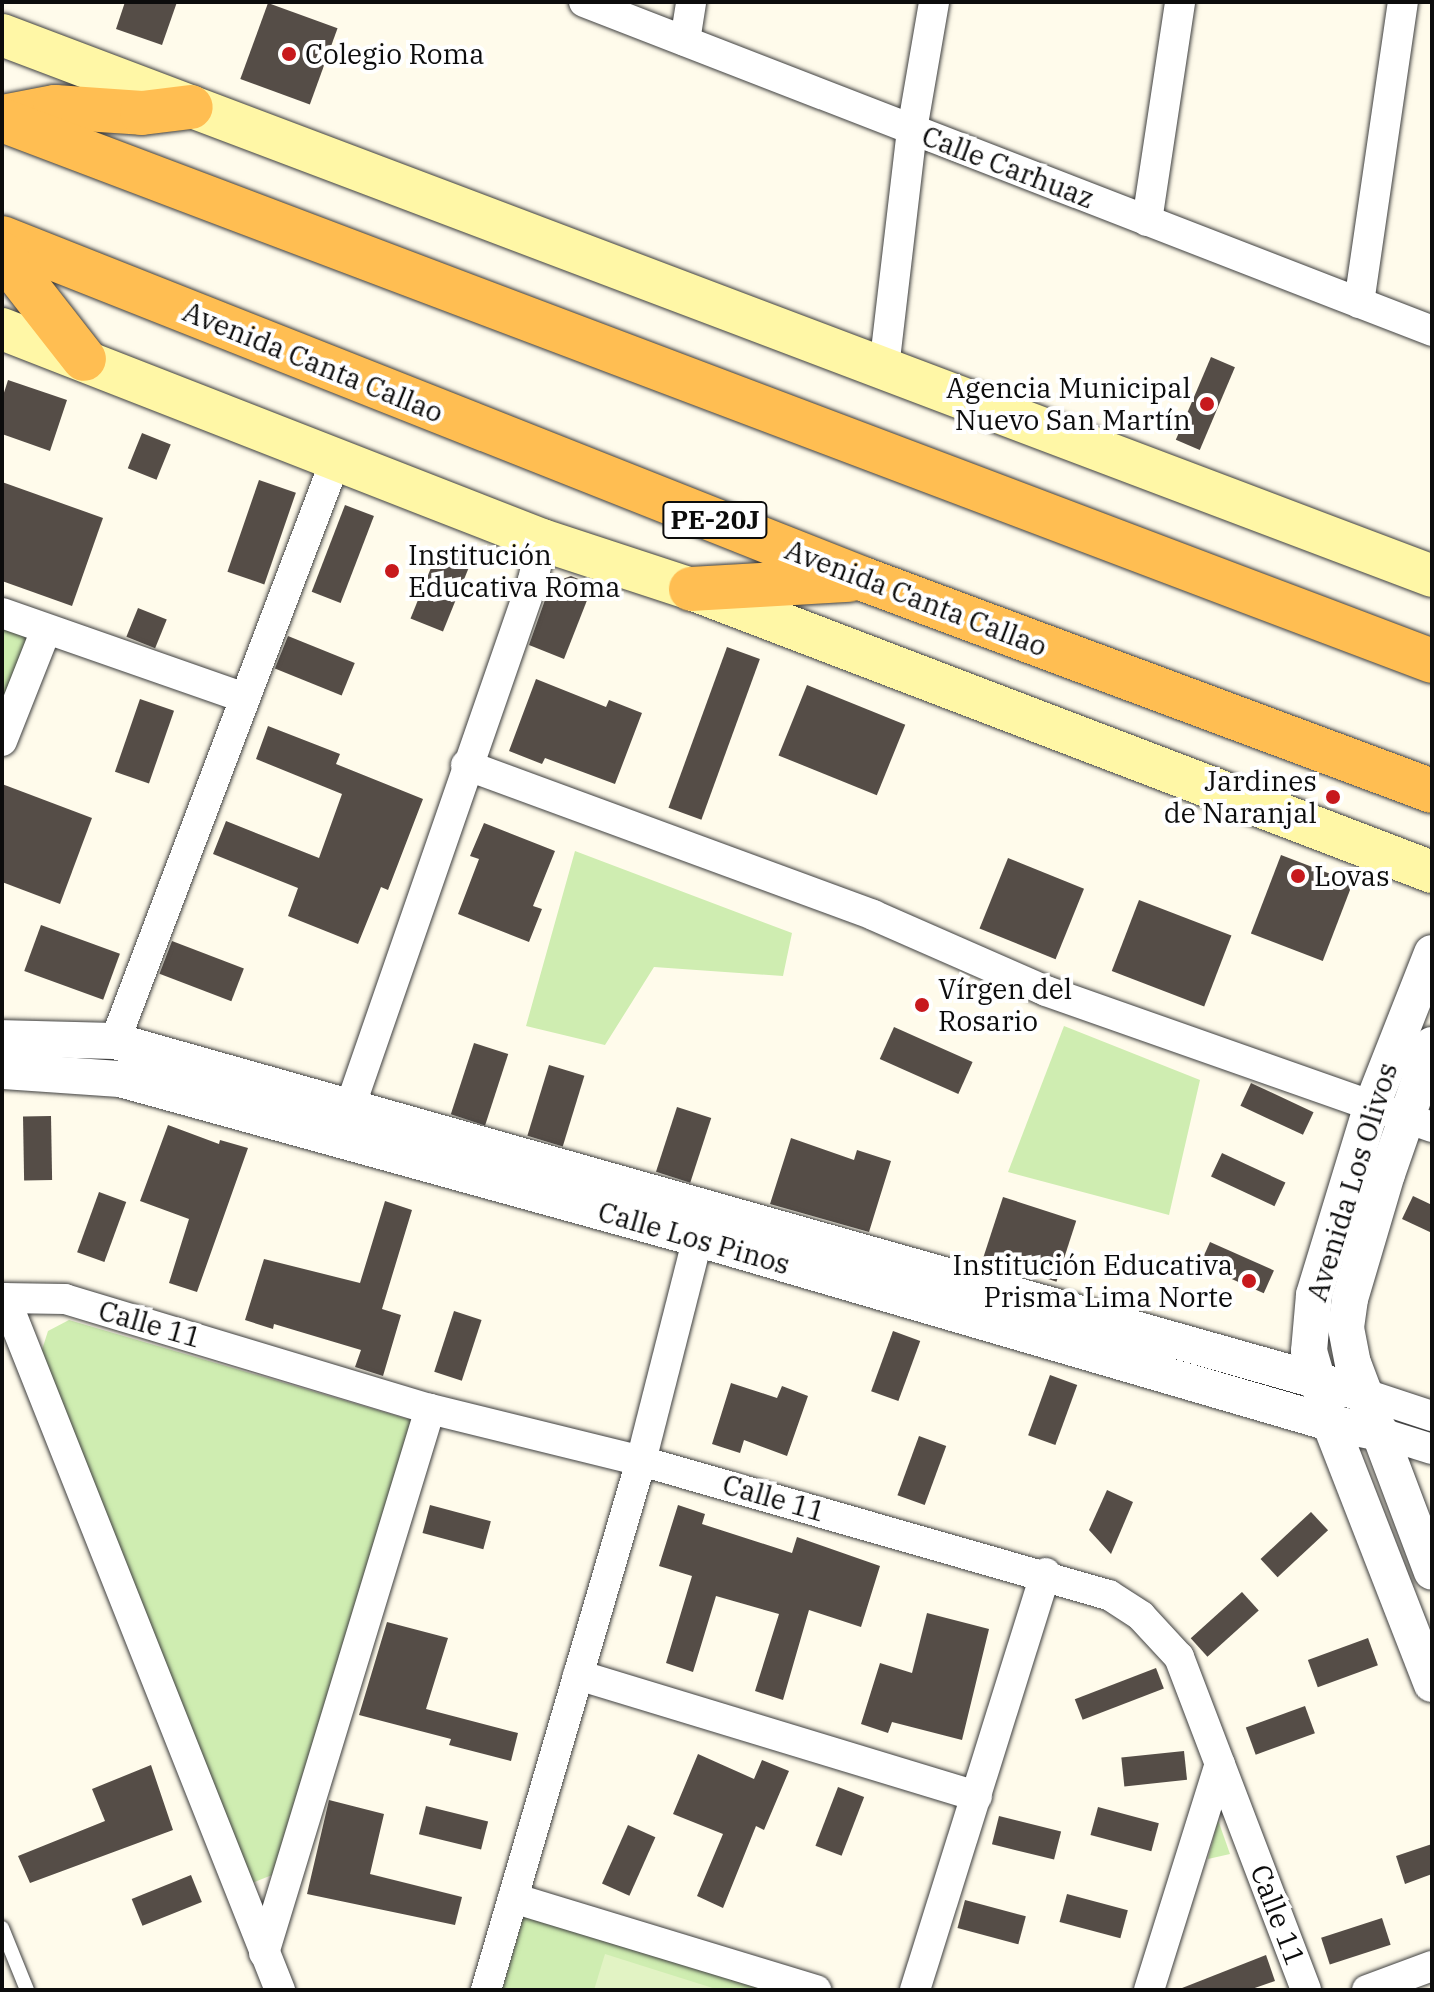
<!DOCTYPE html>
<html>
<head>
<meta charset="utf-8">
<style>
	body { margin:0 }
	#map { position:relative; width:1434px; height:1992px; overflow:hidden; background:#fffbeb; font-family:"IBM Plex Serif",serif }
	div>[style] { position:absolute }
	.green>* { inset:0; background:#cfedb1 }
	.pitch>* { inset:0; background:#e2f3c4 }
	.building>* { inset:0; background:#554d47; transform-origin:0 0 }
	.roads { filter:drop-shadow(0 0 2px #3f3f3f) drop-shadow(0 0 2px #3f3f3f) }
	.service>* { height:14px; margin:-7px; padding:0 7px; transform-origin:7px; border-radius:7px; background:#fff }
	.minor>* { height:30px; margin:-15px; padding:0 15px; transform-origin:15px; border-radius:15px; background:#fff }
	.tertiary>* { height:36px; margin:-18px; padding:0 18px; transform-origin:18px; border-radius:18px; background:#fff }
	.secondary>* { height:42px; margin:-21px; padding:0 21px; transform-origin:21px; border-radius:21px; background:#fff7a6 }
	.trunk>* { height:44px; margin:-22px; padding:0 22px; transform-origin:22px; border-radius:22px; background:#ffbe52 }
	.dots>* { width:22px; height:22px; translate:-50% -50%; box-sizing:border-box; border:4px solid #fff; border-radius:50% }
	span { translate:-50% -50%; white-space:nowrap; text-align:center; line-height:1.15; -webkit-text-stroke:8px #fff; paint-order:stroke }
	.shield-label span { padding:2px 6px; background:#fff; border:2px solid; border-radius:6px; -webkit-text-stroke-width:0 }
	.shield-label { font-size:26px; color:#0c0c0c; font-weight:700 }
	.poi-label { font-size:28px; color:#0c0c0c }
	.left { translate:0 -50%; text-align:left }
	.right { translate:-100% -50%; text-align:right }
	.street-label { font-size:28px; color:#0c0c0c }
	.frame { position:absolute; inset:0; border:4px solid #0c0c0c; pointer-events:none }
</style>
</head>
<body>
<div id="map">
	<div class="green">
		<div style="clip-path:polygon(2px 624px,34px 635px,2px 711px)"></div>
		<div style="clip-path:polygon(575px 851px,792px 933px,783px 976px,654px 967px,605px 1045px,526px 1026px)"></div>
		<div style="clip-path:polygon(1064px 1026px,1200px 1080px,1169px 1215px,1008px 1172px)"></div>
		<div style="clip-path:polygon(69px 1320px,411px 1420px,272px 1875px,250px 1884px,40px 1356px,48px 1331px)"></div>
		<div style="clip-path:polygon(1218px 1820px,1230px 1854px,1208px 1859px)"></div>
		<div style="clip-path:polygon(524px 1915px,772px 1990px,502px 1990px)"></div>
	</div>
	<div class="pitch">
		<div style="clip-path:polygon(605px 1954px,719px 1990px,594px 1990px)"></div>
	</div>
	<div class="building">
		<div style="clip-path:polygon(125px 2px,177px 2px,162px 45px,116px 29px)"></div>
		<div style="left:268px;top:3px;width:74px;height:81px;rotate:20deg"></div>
		<div style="left:1211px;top:357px;width:26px;height:90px;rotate:23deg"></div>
		<div style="clip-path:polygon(8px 380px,67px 400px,50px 451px,2px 434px,2px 399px)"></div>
		<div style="left:142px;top:433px;width:31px;height:38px;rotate:22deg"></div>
		<div style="left:259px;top:480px;width:39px;height:97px;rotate:19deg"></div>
		<div style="clip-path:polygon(2px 482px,103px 518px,72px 606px,2px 581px)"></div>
		<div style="left:345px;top:505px;width:31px;height:93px;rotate:21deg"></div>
		<div style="left:439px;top:548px;width:35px;height:76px;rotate:22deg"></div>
		<div style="clip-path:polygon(571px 576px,593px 585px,564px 659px,529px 645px,551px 583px)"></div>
		<div style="left:138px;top:608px;width:31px;height:31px;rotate:22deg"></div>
		<div style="left:288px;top:636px;width:72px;height:35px;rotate:22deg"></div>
		<div style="left:727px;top:647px;width:35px;height:171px;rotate:20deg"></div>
		<div style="clip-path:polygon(536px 679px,606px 707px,609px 700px,642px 713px,615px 784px,545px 758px,542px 764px,509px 751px)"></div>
		<div style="left:807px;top:685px;width:106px;height:76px;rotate:22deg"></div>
		<div style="left:140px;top:699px;width:36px;height:77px;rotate:19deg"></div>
		<div style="clip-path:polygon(268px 726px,340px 754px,336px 764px,423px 799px,388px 890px,381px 887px,358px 944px,288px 916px,298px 888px,213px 854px,226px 821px,319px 858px,342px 794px,256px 759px)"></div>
		<div style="clip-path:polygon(2px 784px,92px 818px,60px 904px,2px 882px)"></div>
		<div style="clip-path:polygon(484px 823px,555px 851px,533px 906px,542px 909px,529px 942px,458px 914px,479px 859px,470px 856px)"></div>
		<div style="left:1281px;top:855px;width:77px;height:84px;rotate:21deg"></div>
		<div style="left:1008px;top:858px;width:82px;height:76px;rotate:22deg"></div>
		<div style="left:1139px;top:900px;width:99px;height:76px;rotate:21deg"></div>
		<div style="left:41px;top:925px;width:84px;height:49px;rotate:20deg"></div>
		<div style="left:172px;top:941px;width:77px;height:35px;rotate:21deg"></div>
		<div style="left:894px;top:1027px;width:86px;height:35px;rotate:24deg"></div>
		<div style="left:474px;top:1043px;width:36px;height:75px;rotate:18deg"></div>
		<div style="left:549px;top:1065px;width:37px;height:74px;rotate:17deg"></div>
		<div style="left:1251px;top:1083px;width:69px;height:25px;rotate:25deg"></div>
		<div style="left:677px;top:1107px;width:36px;height:68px;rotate:18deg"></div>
		<div style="left:51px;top:1116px;width:64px;height:28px;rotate:89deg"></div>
		<div style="clip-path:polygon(168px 1125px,219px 1144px,220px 1140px,248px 1148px,197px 1292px,169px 1283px,189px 1219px,140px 1201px)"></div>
		<div style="clip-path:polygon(791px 1138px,854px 1160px,857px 1150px,891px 1161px,869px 1232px,770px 1204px)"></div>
		<div style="left:1222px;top:1153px;width:70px;height:26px;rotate:25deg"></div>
		<div style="left:99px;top:1192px;width:29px;height:64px;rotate:20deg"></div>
		<div style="clip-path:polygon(1413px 1196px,1432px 1205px,1432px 1233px,1402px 1219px)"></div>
		<div style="left:1003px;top:1197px;width:77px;height:64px;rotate:18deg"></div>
		<div style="clip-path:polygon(385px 1201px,412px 1210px,382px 1309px,401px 1315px,383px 1376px,355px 1367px,361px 1350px,274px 1324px,273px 1329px,245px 1320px,264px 1259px,360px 1283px)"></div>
		<div style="left:1210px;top:1242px;width:70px;height:25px;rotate:24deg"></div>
		<div style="left:454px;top:1311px;width:29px;height:64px;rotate:18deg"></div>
		<div style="left:893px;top:1331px;width:29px;height:64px;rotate:20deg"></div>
		<div style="left:1050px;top:1375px;width:29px;height:64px;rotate:20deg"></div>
		<div style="clip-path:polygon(731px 1383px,777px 1398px,782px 1386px,808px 1396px,787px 1456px,744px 1440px,740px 1453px,712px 1444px)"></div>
		<div style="left:919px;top:1436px;width:29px;height:63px;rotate:20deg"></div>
		<div style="clip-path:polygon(1107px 1490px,1133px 1502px,1111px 1554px,1089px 1530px)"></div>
		<div style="left:430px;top:1505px;width:63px;height:29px;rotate:15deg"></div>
		<div style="clip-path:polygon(678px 1505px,705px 1514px,702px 1524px,792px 1553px,797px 1537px,880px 1566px,861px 1627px,809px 1610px,783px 1700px,755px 1691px,779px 1614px,716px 1596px,693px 1672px,666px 1663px,692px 1576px,659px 1566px)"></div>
		<div style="left:1311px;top:1512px;width:25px;height:69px;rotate:47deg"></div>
		<div style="left:1242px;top:1592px;width:25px;height:69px;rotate:48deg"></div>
		<div style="clip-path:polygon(927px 1613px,989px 1629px,962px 1740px,892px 1722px,888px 1733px,861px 1724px,880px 1663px,912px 1673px)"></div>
		<div style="clip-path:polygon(387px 1622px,448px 1638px,426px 1709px,518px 1733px,511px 1761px,449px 1745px,451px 1739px,359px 1715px)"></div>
		<div style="left:1368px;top:1638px;width:29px;height:64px;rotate:70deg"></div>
		<div style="left:1156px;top:1668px;width:22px;height:87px;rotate:69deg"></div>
		<div style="left:1305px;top:1706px;width:29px;height:63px;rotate:70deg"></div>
		<div style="left:1184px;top:1751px;width:29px;height:63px;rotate:84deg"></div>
		<div style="clip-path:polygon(698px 1754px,754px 1779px,762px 1760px,789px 1771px,764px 1830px,756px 1826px,723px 1908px,697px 1896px,723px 1834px,673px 1814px)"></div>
		<div style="clip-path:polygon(151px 1765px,173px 1830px,30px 1883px,18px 1856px,105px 1821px,92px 1789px)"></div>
		<div style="left:838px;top:1787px;width:28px;height:63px;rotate:21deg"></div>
		<div style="clip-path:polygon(329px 1800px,384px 1814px,370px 1874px,462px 1897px,455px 1925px,307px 1894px)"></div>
		<div style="left:426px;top:1806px;width:64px;height:29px;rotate:14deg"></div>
		<div style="left:1098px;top:1807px;width:63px;height:29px;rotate:15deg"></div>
		<div style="left:999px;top:1816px;width:64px;height:29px;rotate:14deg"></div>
		<div style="left:628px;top:1825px;width:30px;height:64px;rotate:24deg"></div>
		<div style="clip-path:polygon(1432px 1844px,1432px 1874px,1405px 1884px,1396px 1856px)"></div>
		<div style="left:191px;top:1875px;width:29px;height:64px;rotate:68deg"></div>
		<div style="left:1067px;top:1894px;width:63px;height:29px;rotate:15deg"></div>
		<div style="left:965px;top:1900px;width:63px;height:29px;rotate:15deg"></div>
		<div style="left:1382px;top:1918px;width:28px;height:64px;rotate:72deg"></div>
		<div style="clip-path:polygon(1266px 1955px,1275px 1981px,1249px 1990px,1177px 1990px)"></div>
	</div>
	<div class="roads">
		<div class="service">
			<div style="left:2px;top:1928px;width:67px;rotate:68deg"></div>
		</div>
		<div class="minor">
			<div style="left:584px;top:2px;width:910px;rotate:21.2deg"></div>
			<div style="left:685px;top:41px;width:39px;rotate:-81deg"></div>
			<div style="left:1147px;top:221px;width:221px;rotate:-81.4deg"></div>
			<div style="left:1359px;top:303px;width:304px;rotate:-81.7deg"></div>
			<div style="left:884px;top:368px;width:240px;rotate:-83.3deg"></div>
			<div style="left:912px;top:130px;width:130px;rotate:-80.2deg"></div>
			<div style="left:2px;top:613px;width:257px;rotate:19.3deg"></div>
			<div style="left:2px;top:741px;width:119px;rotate:-68.4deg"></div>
			<div style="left:466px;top:765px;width:434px;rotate:20.2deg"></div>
			<div style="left:873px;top:915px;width:189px;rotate:23.7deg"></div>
			<div style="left:1046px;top:991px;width:409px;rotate:19.4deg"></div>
			<div style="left:115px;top:1041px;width:623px;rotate:-69.21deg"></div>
			<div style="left:349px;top:1110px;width:561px;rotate:-70.85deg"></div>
			<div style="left:533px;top:580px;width:41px;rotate:-77.3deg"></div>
			<div style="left:2px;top:1298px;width:63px;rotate:0.9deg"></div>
			<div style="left:65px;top:1299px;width:381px;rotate:16.8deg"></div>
			<div style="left:430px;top:1409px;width:217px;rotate:13.8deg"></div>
			<div style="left:641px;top:1461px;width:487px;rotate:16deg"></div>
			<div style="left:1109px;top:1595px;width:38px;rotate:33deg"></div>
			<div style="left:1141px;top:1616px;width:56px;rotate:47.2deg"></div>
			<div style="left:1179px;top:1657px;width:356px;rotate:69.1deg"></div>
			<div style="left:5px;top:1298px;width:745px;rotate:68.33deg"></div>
			<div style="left:1365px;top:1394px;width:71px;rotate:18.2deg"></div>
			<div style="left:1381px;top:1433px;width:53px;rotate:17.4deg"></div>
			<div style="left:578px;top:1675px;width:417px;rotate:16.9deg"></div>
			<div style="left:513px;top:1898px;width:317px;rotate:16.9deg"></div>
			<div style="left:264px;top:1953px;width:569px;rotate:-73.03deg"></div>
			<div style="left:486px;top:1990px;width:551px;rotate:-73.67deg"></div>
			<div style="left:641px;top:1461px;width:251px;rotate:-75.7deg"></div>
			<div style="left:915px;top:1990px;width:437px;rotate:-72.6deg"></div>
			<div style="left:1149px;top:1990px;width:237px;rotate:-72.6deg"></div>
			<div style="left:1367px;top:1990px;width:69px;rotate:-20.3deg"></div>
		</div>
		<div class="tertiary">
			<div style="left:1432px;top:953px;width:163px;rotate:111.5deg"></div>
			<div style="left:1372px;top:1105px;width:199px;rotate:107deg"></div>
			<div style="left:1314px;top:1295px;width:56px;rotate:95.1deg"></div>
			<div style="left:1309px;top:1351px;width:75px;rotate:73.7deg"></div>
			<div style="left:1330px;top:1423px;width:280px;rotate:68.7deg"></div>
			<div style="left:2px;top:1038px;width:113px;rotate:1.5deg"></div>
			<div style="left:115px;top:1041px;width:1299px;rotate:15.77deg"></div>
			<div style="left:1432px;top:1045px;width:137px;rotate:109.2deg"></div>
			<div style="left:1387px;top:1174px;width:130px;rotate:106.5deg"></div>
			<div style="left:1350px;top:1299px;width:29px;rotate:98deg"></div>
			<div style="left:1346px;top:1328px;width:36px;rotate:79deg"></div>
			<div style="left:1353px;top:1363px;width:223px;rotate:69.3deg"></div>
			<div style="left:2px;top:1071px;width:118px;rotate:3.9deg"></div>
			<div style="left:120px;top:1079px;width:601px;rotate:15.45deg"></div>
			<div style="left:699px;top:1239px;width:657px;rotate:16.26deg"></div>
			<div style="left:1330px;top:1423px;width:52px;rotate:11.1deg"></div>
		</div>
		<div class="secondary">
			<div style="left:2px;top:35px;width:1529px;rotate:20.72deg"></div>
			<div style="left:2px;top:329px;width:580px;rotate:21.34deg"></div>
			<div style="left:542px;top:540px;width:157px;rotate:18.2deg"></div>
			<div style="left:691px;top:589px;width:793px;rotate:20.9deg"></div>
		</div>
		<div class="trunk">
			<div style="left:2px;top:117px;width:54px;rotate:-10.7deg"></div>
			<div style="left:55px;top:107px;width:87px;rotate:3.9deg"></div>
			<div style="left:142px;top:113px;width:49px;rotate:-7deg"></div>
			<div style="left:2px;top:120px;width:1529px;rotate:20.72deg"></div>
			<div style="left:2px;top:238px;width:926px;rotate:21.61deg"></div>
			<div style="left:863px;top:579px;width:607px;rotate:20.43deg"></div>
			<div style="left:2px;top:254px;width:133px;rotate:52deg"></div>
			<div style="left:691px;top:589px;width:158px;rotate:-3.3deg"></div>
		</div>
	</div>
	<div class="dots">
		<div style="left:289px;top:54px;background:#c7191d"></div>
		<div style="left:1207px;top:404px;background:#c7191d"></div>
		<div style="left:392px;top:571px;background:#c7191d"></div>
		<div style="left:1333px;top:797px;background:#c7191d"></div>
		<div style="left:1298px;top:876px;background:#c7191d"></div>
		<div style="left:922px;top:1005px;background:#c7191d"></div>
		<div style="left:1249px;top:1281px;background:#c7191d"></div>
	</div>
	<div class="shield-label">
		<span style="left:715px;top:520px">PE-20J</span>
	</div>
	<div class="poi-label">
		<span class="left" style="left:305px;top:54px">Colegio Roma</span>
		<span class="right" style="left:1191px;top:404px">Agencia Municipal<br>Nuevo San Martín</span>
		<span class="left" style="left:408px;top:571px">Institución<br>Educativa Roma</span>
		<span class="right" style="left:1317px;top:797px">Jardines<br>de Naranjal</span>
		<span class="left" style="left:1314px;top:876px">Lovas</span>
		<span class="left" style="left:938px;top:1005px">Vírgen del<br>Rosario</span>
		<span class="right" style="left:1233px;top:1281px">Institución Educativa<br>Prisma Lima Norte</span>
	</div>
	<div class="street-label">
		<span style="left:1008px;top:167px;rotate:21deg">Calle Carhuaz</span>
		<span style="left:313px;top:362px;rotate:22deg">Avenida Canta Callao</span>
		<span style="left:916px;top:598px;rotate:21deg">Avenida Canta Callao</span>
		<span style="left:1352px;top:1182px;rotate:-73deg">Avenida Los Olivos</span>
		<span style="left:694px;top:1238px;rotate:16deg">Calle Los Pinos</span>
		<span style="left:150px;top:1324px;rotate:16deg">Calle 11</span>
		<span style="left:774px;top:1498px;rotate:16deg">Calle 11</span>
		<span style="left:1278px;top:1915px;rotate:69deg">Calle 11</span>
	</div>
	<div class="frame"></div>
</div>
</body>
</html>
